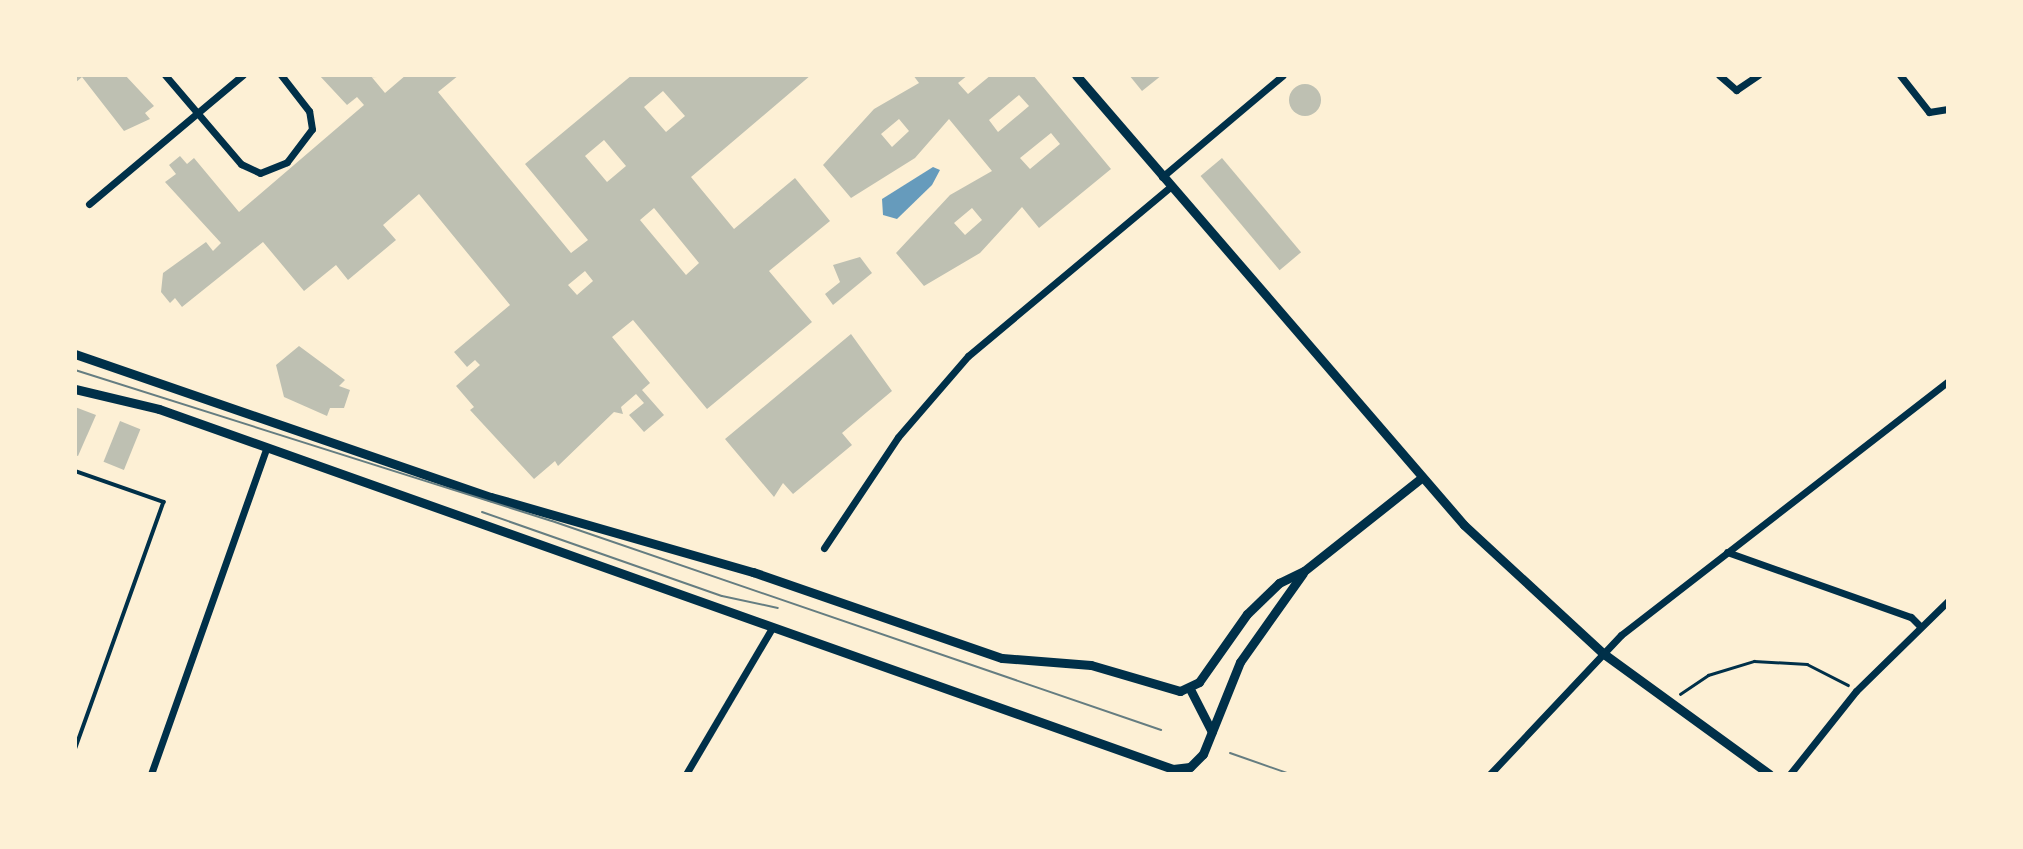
<!DOCTYPE html>
<html>
<head>
<meta charset="utf-8">
<style>
	body { margin:0 }
	#map { position:relative; width:2023px; height:849px; overflow:hidden; background:#fdf0d5; font-family:"Varela Round",sans-serif }
	div>[style] { position:absolute }
	.water>* { inset:0; background:#669bbc }
	.building>* { inset:0; background:#bec0b2; transform-origin:0 0 }
	.round { border-radius:50% }
	.path>* { height:2.5px; margin:-1.25px; padding:0 1.25px; transform-origin:1.25px; border-radius:1.25px; background:#003049 }
	.service>* { height:3.5px; margin:-1.75px; padding:0 1.75px; transform-origin:1.75px; border-radius:1.75px; background:#003049 }
	.minor>* { height:7px; margin:-3.5px; padding:0 3.5px; transform-origin:3.5px; border-radius:3.5px; background:#003049 }
	.tertiary>* { height:9px; margin:-4.5px; padding:0 4.5px; transform-origin:4.5px; border-radius:4.5px; background:#003049 }
	.tram>* { height:2px; margin:-1px; padding:0 1px; transform-origin:1px; border-radius:1px; background:#657d81 }
	span { translate:-50% -50%; white-space:nowrap; text-align:center; line-height:1.15; -webkit-text-stroke:5px #fdf0d5; paint-order:stroke }
	.frame { position:absolute; inset:0; border:77px solid #fdf0d5; pointer-events:none }
</style>
</head>
<body>
<div id="map">
	<div class="water">
		<div style="clip-path:polygon(933px 167px,940px 170px,932px 185px,897px 219px,883px 215px,882px 199px)"></div>
	</div>
	<div class="building">
		<div style="clip-path:polygon(75px 75px,125px 75px,154px 106px,145px 113px,150px 119px,124px 131px,82px 77px,75px 83px)"></div>
		<div style="clip-path:polygon(evenodd,319px 75px,370px 75px,385px 93px,406px 75px,459px 75px,438px 92px,571px 253px,588px 240px,525px 164px,632px 75px,811px 75px,691px 177px,734px 229px,795px 178px,830px 221px,769px 271px,812px 322px,707px 409px,633px 320px,612px 337px,650px 383px,642px 390px,664px 415px,644px 432px,629px 415px,644px 403px,636px 394px,621px 407px,623px 414px,614px 412px,558px 466px,555px 461px,534px 479px,470px 410px,474px 407px,456px 386px,480px 365px,475px 360px,467px 367px,454px 352px,510px 305px,419px 194px,383px 225px,396px 240px,348px 280px,336px 265px,304px 291px,263px 242px,182px 307px,175px 298px,170px 303px,161px 292px,163px 273px,206px 242px,213px 251px,221px 243px,165px 182px,176px 174px,169px 165px,180px 156px,187px 164px,194px 158px,239px 212px,364px 105px,357px 97px,347px 105px,319px 75px,663px 91px,685px 116px,666px 132px,644px 107px,663px 91px,319px 75px,604px 140px,626px 166px,607px 182px,585px 156px,604px 140px,319px 75px,654px 208px,699px 263px,686px 275px,640px 220px,654px 208px,319px 75px,585px 271px,593px 281px,577px 295px,568px 285px,585px 271px)"></div>
		<div style="clip-path:polygon(evenodd,913px 75px,968px 75px,958px 83px,968px 94px,991px 75px,1033px 75px,1111px 169px,1039px 228px,1022px 207px,980px 253px,924px 286px,896px 253px,950px 195px,992px 171px,949px 119px,915px 158px,851px 198px,823px 165px,874px 109px,919px 83px,913px 75px,1019px 95px,1029px 106px,998px 132px,989px 120px,1019px 95px,913px 75px,899px 119px,909px 131px,892px 147px,881px 134px,899px 119px,913px 75px,1051px 133px,1060px 144px,1030px 169px,1020px 158px,1051px 133px,913px 75px,972px 208px,982px 220px,965px 235px,954px 223px,972px 208px)"></div>
		<div style="clip-path:polygon(1129px 75px,1162px 75px,1142px 91px)"></div>
		<div class="round" style="left:1289px;top:84px;width:32px;height:32px"></div>
		<div style="left:1222px;top:158px;width:123px;height:28px;rotate:50deg"></div>
		<div style="clip-path:polygon(860px 257px,872px 273px,833px 305px,825px 294px,840px 282px,833px 265px)"></div>
		<div style="clip-path:polygon(851px 334px,892px 391px,842px 433px,852px 445px,793px 494px,783px 483px,774px 497px,725px 439px)"></div>
		<div style="clip-path:polygon(299px 346px,345px 380px,339px 386px,350px 390px,344px 408px,330px 408px,327px 416px,284px 397px,276px 365px)"></div>
		<div style="clip-path:polygon(75px 407px,96px 415px,78px 456px,75px 455px)"></div>
		<div style="left:120px;top:421px;width:22px;height:44px;rotate:22deg"></div>
	</div>
	<div class="path">
		<div style="left:1680px;top:694px;width:34px;rotate:-34deg"></div>
		<div style="left:1708px;top:675px;width:48px;rotate:-16.9deg"></div>
		<div style="left:1754px;top:661px;width:53px;rotate:3.2deg"></div>
		<div style="left:1807px;top:664px;width:46px;rotate:27.1deg"></div>
	</div>
	<div class="service">
		<div style="left:75px;top:471px;width:94px;rotate:19.2deg"></div>
		<div style="left:164px;top:502px;width:264px;rotate:109.7deg"></div>
	</div>
	<div class="minor">
		<div style="left:165px;top:75px;width:117px;rotate:49.5deg"></div>
		<div style="left:241px;top:164px;width:21px;rotate:25deg"></div>
		<div style="left:260px;top:173px;width:29px;rotate:-22deg"></div>
		<div style="left:287px;top:162px;width:41px;rotate:-52.9deg"></div>
		<div style="left:312px;top:129px;width:18px;rotate:-99deg"></div>
		<div style="left:309px;top:111px;width:46px;rotate:-127.9deg"></div>
		<div style="left:1719px;top:75px;width:23px;rotate:41deg"></div>
		<div style="left:1736px;top:90px;width:27px;rotate:-34deg"></div>
		<div style="left:1900px;top:75px;width:47px;rotate:51.9deg"></div>
		<div style="left:1929px;top:112px;width:19px;rotate:-9deg"></div>
		<div style="left:1162px;top:177px;width:158px;rotate:-40.1deg"></div>
		<div style="left:89px;top:204px;width:201px;rotate:-40deg"></div>
		<div style="left:824px;top:548px;width:133px;rotate:-56.3deg"></div>
		<div style="left:898px;top:437px;width:107px;rotate:-49.2deg"></div>
		<div style="left:968px;top:356px;width:263px;rotate:-39.9deg"></div>
		<div style="left:1727px;top:552px;width:195px;rotate:19.5deg"></div>
		<div style="left:1911px;top:617px;width:13px;rotate:45deg"></div>
		<div style="left:151px;top:774px;width:347px;rotate:-70.5deg"></div>
		<div style="left:686px;top:774px;width:169px;rotate:-59.5deg"></div>
		<div style="left:1490px;top:774px;width:191px;rotate:-46.7deg"></div>
		<div style="left:1621px;top:635px;width:414px;rotate:-37.8deg"></div>
		<div style="left:1790px;top:774px;width:106px;rotate:-51.5deg"></div>
		<div style="left:1856px;top:691px;width:129px;rotate:-44.4deg"></div>
	</div>
	<div class="tertiary">
		<div style="left:1076px;top:75px;width:594px;rotate:49.23deg"></div>
		<div style="left:1464px;top:525px;width:190px;rotate:42.7deg"></div>
		<div style="left:1604px;top:654px;width:204px;rotate:36deg"></div>
		<div style="left:75px;top:354px;width:440px;rotate:19deg"></div>
		<div style="left:491px;top:497px;width:273px;rotate:16deg"></div>
		<div style="left:753px;top:572px;width:263px;rotate:19.1deg"></div>
		<div style="left:1002px;top:658px;width:89px;rotate:4.5deg"></div>
		<div style="left:1091px;top:665px;width:93px;rotate:16.3deg"></div>
		<div style="left:1180px;top:691px;width:21px;rotate:-25deg"></div>
		<div style="left:1199px;top:682px;width:83px;rotate:-54.8deg"></div>
		<div style="left:1247px;top:614px;width:45px;rotate:-44.1deg"></div>
		<div style="left:1279px;top:583px;width:28px;rotate:-26deg"></div>
		<div style="left:1304px;top:571px;width:148px;rotate:-38.4deg"></div>
		<div style="left:75px;top:389px;width:86px;rotate:13.4deg"></div>
		<div style="left:159px;top:409px;width:1076px;rotate:19.55deg"></div>
		<div style="left:1173px;top:769px;width:17px;rotate:-7deg"></div>
		<div style="left:1190px;top:767px;width:18px;rotate:-45deg"></div>
		<div style="left:1203px;top:754px;width:99px;rotate:-68.1deg"></div>
		<div style="left:1240px;top:662px;width:109px;rotate:-54.7deg"></div>
		<div style="left:1190px;top:689px;width:48px;rotate:62.9deg"></div>
	</div>
	<div class="tram">
		<div style="left:75px;top:370px;width:500px;rotate:17.57deg"></div>
		<div style="left:552px;top:521px;width:644px;rotate:18.94deg"></div>
		<div style="left:482px;top:512px;width:254px;rotate:19.3deg"></div>
		<div style="left:722px;top:596px;width:57px;rotate:12.1deg"></div>
		<div style="left:1230px;top:753px;width:64px;rotate:19.3deg"></div>
	</div>
	<div class="frame"></div>
</div>
</body>
</html>
